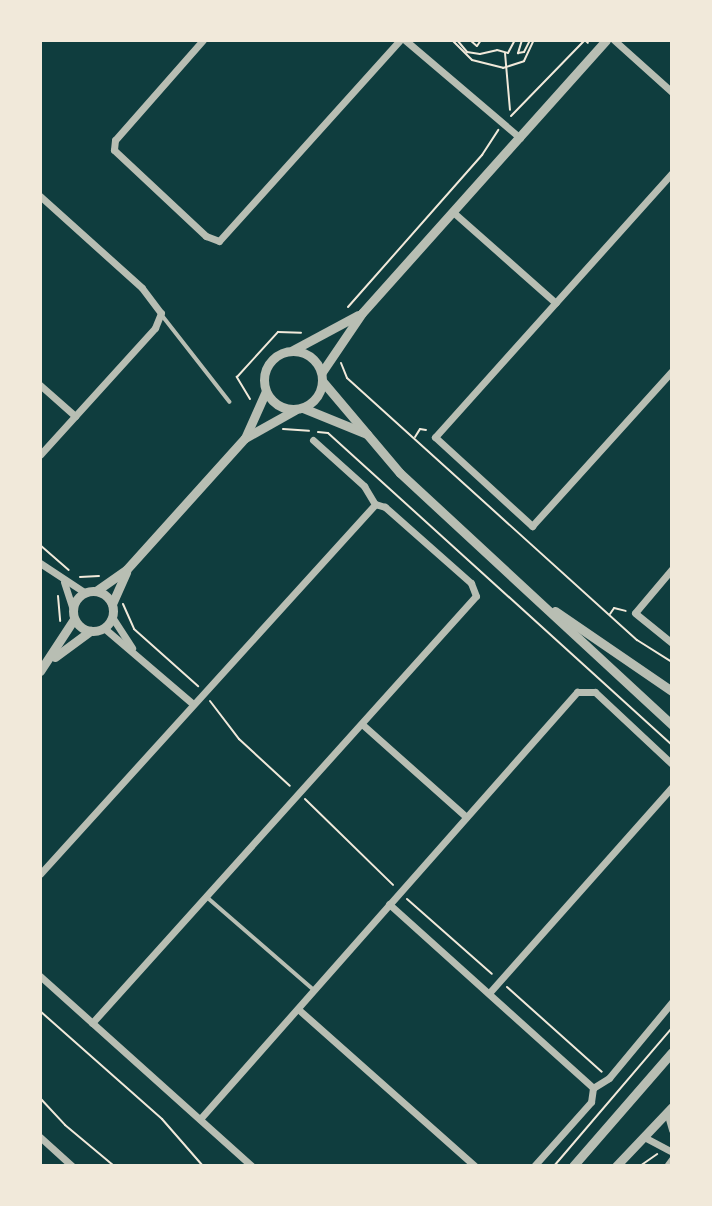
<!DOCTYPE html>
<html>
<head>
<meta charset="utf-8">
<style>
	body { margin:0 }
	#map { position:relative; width:712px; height:1206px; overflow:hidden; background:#0f3d3e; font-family:"Roboto Condensed",sans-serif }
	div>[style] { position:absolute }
	.path>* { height:2px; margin:-1px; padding:0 1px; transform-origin:1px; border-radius:1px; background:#f1e9da }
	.service>* { height:3.5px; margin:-1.75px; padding:0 1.75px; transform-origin:1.75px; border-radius:1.75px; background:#b8beb3 }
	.minor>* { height:7px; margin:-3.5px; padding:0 3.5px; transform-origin:3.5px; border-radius:3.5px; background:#b8beb3 }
	.tertiary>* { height:9px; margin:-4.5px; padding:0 4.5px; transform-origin:4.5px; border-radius:4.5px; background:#b8beb3 }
	.tertiary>.ring { margin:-4.5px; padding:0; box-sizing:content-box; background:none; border:9px solid #b8beb3; border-radius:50% }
	span { translate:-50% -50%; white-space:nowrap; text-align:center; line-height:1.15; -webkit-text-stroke:7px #f1e9da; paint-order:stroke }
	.frame { position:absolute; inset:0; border:42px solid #f1e9da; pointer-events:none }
</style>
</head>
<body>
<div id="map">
	<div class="path">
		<div style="left:452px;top:40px;width:28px;rotate:45deg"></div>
		<div style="left:472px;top:60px;width:32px;rotate:14deg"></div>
		<div style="left:503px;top:68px;width:22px;rotate:-18deg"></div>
		<div style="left:524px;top:61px;width:23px;rotate:-65deg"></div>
		<div style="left:457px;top:40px;width:16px;rotate:50deg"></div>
		<div style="left:467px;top:52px;width:13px;rotate:9deg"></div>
		<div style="left:480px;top:54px;width:17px;rotate:-13deg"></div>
		<div style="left:497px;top:50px;width:11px;rotate:15deg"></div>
		<div style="left:508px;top:53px;width:15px;rotate:-62deg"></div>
		<div style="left:470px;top:40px;width:9px;rotate:41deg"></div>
		<div style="left:477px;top:46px;width:7px;rotate:-56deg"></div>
		<div style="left:522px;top:40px;width:14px;rotate:107deg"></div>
		<div style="left:518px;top:53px;width:6px;rotate:-9deg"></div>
		<div style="left:524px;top:52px;width:13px;rotate:-63deg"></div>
		<div style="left:505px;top:53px;width:57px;rotate:85deg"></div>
		<div style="left:511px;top:116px;width:106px;rotate:-45.8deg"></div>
		<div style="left:585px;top:40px;width:4px;rotate:45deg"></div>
		<div style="left:348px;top:307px;width:203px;rotate:-48.6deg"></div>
		<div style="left:482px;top:155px;width:30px;rotate:-57deg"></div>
		<div style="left:341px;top:363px;width:16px;rotate:68deg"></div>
		<div style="left:347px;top:378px;width:391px;rotate:42.1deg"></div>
		<div style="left:637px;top:640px;width:41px;rotate:32.2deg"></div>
		<div style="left:250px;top:399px;width:26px;rotate:-121deg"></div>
		<div style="left:237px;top:377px;width:61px;rotate:-47.7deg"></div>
		<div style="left:278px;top:332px;width:23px;rotate:2deg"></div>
		<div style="left:283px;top:429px;width:26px;rotate:4deg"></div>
		<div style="left:318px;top:432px;width:10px;rotate:6deg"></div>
		<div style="left:328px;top:433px;width:464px;rotate:42.2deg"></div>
		<div style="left:415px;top:437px;width:9px;rotate:-58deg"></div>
		<div style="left:420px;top:429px;width:6px;rotate:9deg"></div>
		<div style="left:40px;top:545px;width:38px;rotate:41deg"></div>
		<div style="left:80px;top:577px;width:19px;rotate:-3deg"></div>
		<div style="left:58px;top:596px;width:25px;rotate:85deg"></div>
		<div style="left:123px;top:604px;width:27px;rotate:66deg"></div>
		<div style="left:134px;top:629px;width:86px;rotate:41.7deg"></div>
		<div style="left:610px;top:614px;width:7px;rotate:-56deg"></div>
		<div style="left:614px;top:608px;width:12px;rotate:14deg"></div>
		<div style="left:210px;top:701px;width:48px;rotate:52.7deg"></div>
		<div style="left:239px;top:739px;width:69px;rotate:42.7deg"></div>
		<div style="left:305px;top:799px;width:123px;rotate:44.3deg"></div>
		<div style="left:407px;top:899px;width:113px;rotate:41.4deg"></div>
		<div style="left:507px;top:987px;width:127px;rotate:41.8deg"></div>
		<div style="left:40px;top:1011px;width:163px;rotate:41.5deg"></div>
		<div style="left:162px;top:1119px;width:62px;rotate:48.9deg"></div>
		<div style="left:40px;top:1098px;width:37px;rotate:47deg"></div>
		<div style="left:65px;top:1125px;width:64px;rotate:39.9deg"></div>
		<div style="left:554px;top:1166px;width:182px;rotate:-49.5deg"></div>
		<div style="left:640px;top:1166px;width:21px;rotate:-35deg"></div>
	</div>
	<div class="service">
		<div style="left:162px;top:315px;width:110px;rotate:52deg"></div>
		<div style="left:207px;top:897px;width:140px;rotate:41deg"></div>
	</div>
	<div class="minor">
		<div style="left:203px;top:40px;width:133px;rotate:131.3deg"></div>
		<div style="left:115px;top:140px;width:10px;rotate:96deg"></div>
		<div style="left:114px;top:150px;width:126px;rotate:43.1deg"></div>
		<div style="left:206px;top:236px;width:14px;rotate:21deg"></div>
		<div style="left:219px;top:241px;width:270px;rotate:-48deg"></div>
		<div style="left:405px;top:40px;width:151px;rotate:40.4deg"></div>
		<div style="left:614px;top:40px;width:78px;rotate:41.9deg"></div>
		<div style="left:672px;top:173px;width:355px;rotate:131.9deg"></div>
		<div style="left:435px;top:437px;width:132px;rotate:42.5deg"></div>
		<div style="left:532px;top:526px;width:209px;rotate:-47.9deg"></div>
		<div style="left:40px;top:196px;width:137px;rotate:42deg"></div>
		<div style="left:142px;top:288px;width:31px;rotate:53deg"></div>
		<div style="left:161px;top:313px;width:16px;rotate:112deg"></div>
		<div style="left:155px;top:328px;width:171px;rotate:132.2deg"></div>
		<div style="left:453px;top:212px;width:137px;rotate:41.5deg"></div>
		<div style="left:40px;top:385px;width:47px;rotate:41.5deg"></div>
		<div style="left:313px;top:440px;width:69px;rotate:42deg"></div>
		<div style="left:364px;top:486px;width:21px;rotate:59deg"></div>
		<div style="left:40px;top:563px;width:53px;rotate:33.4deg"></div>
		<div style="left:672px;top:569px;width:57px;rotate:130.1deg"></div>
		<div style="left:635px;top:613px;width:48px;rotate:39deg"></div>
		<div style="left:64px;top:582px;width:26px;rotate:72deg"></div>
		<div style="left:112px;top:617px;width:37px;rotate:57deg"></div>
		<div style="left:104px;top:628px;width:117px;rotate:40.5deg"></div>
		<div style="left:363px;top:725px;width:137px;rotate:41.7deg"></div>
		<div style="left:40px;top:874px;width:499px;rotate:-47.8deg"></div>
		<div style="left:389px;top:904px;width:275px;rotate:42deg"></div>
		<div style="left:593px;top:1088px;width:14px;rotate:98deg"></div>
		<div style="left:591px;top:1102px;width:86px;rotate:131.7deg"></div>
		<div style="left:40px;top:976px;width:285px;rotate:41.9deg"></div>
		<div style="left:490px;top:992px;width:274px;rotate:-48.4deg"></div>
		<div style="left:298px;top:1009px;width:237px;rotate:41.6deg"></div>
		<div style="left:92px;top:1023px;width:574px;rotate:-48.04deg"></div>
		<div style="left:476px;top:596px;width:14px;rotate:-111deg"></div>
		<div style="left:471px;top:583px;width:115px;rotate:-138.5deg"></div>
		<div style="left:385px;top:507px;width:10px;rotate:-163deg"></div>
		<div style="left:593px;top:1088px;width:19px;rotate:-32deg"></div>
		<div style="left:609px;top:1078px;width:99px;rotate:-50.3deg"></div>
		<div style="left:667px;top:1112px;width:19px;rotate:74deg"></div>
		<div style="left:200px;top:1119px;width:570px;rotate:-48.56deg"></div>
		<div style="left:577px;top:692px;width:18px"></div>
		<div style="left:595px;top:692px;width:105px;rotate:43.1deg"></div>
		<div style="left:40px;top:1137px;width:43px;rotate:42.2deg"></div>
		<div style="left:644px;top:1137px;width:32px;rotate:28deg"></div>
		<div style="left:667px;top:1166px;width:9px;rotate:-54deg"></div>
	</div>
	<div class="tertiary">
		<div style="left:293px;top:350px;width:74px;rotate:-28.3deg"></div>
		<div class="ring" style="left:264px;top:351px;width:49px;height:49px"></div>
		<div style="left:322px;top:372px;width:71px;rotate:-55.9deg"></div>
		<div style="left:362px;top:313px;width:366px;rotate:-48.2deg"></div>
		<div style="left:323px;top:382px;width:119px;rotate:49.8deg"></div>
		<div style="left:400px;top:473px;width:371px;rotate:42.8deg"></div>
		<div style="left:303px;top:408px;width:69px;rotate:22.1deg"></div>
		<div style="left:245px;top:438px;width:57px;rotate:-29.2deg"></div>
		<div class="ring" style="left:73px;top:591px;width:31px;height:31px"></div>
		<div style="left:96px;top:591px;width:37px;rotate:-35deg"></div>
		<div style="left:126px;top:570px;width:178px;rotate:-48deg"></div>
		<div style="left:245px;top:438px;width:51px;rotate:-65.9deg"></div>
		<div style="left:112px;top:604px;width:35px;rotate:-66deg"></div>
		<div style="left:555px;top:611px;width:142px;rotate:34.4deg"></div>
		<div style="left:55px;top:657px;width:44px;rotate:-36.6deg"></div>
		<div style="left:40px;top:671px;width:62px;rotate:-56.8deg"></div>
		<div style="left:573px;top:1166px;width:151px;rotate:-49deg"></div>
		<div style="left:616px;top:1166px;width:81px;rotate:-46.5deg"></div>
	</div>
	<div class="frame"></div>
</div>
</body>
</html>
